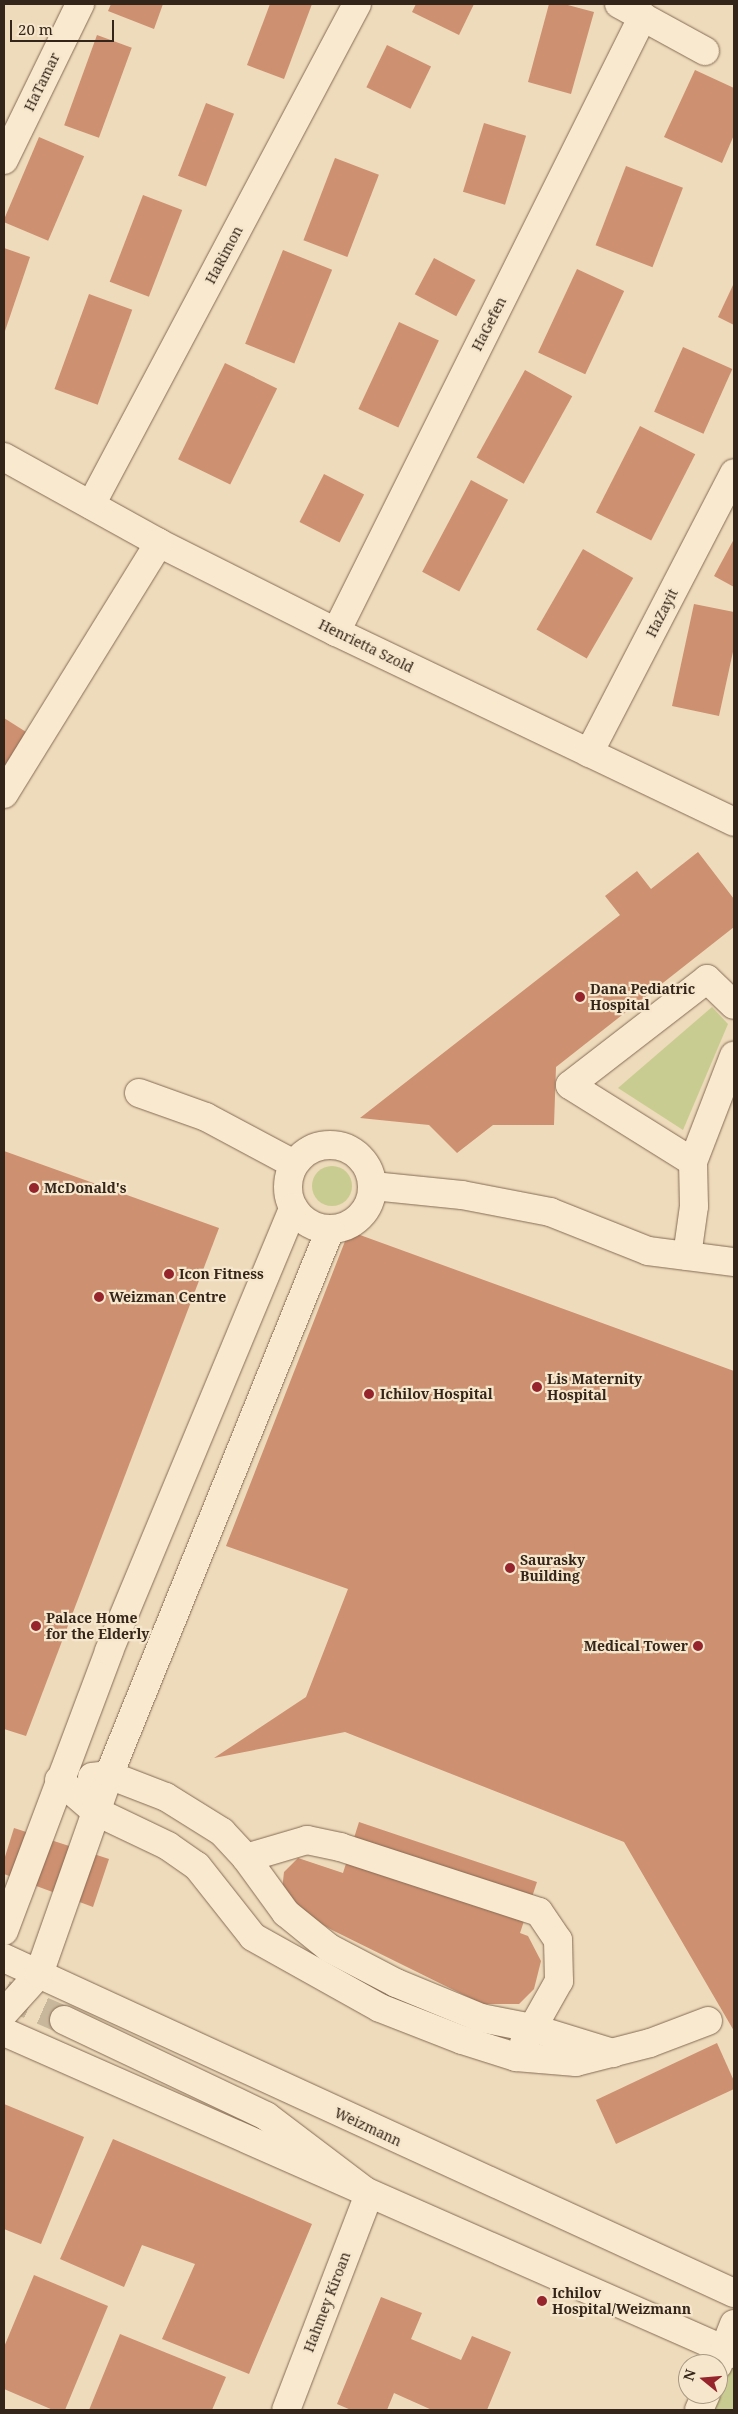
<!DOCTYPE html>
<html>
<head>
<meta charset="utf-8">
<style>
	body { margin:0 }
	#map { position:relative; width:738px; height:2414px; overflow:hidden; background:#eedbbb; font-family:"Noto Serif",serif }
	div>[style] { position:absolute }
	.green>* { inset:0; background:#c9cc90 }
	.round { border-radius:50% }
	.building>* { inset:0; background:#cd9070; transform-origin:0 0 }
	.minor-tunnel>* { height:28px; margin-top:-14px; transform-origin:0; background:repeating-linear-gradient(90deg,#c9b79b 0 28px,transparent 0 42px) }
	.roads { filter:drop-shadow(0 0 1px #856b55) drop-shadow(0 0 1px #856b55) }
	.minor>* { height:28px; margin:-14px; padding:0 14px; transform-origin:14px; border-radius:14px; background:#f9e9ce }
	.minor>.ring { margin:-14px; padding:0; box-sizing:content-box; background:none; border:28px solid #f9e9ce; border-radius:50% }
	.dots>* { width:14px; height:14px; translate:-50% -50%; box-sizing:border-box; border:2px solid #f6e6cb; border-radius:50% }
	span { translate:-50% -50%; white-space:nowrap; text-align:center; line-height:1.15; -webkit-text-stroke:4.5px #f6e6cb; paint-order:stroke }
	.street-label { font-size:14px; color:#34251a }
	.poi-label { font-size:14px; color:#34251a; font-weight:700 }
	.left { translate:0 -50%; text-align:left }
	.right { translate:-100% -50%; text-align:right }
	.frame { position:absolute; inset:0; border:5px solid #34251a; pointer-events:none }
	.north { position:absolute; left:678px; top:2354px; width:50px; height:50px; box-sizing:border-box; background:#f6e6cb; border:1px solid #a89984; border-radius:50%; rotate:287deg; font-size:14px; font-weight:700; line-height:20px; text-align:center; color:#34251a }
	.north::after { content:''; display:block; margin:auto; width:18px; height:22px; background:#95242d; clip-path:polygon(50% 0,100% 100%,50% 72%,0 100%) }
	.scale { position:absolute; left:10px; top:20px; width:104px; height:22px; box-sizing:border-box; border:2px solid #34251a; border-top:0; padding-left:6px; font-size:15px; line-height:18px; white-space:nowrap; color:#34251a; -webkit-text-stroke:4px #f6e6cb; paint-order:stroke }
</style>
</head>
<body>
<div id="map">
	<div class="green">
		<div style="clip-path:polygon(712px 1007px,728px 1024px,683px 1130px,618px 1088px)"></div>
		<div class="round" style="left:312px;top:1166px;width:40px;height:40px"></div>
		<div style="clip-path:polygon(734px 2354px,734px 2410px,699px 2410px,718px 2394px,718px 2365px)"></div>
	</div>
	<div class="building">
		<div style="clip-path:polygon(111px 4px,163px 4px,154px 29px,108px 11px)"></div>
		<div style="clip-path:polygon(270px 4px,312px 4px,284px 79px,247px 65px)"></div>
		<div style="clip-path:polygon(416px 4px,474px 4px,459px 35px,412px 12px)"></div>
		<div style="clip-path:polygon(549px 4px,564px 4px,594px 12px,571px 94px,528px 82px)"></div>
		<div style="left:97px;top:35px;width:37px;height:96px;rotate:20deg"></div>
		<div style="left:387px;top:45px;width:49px;height:47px;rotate:26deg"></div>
		<div style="clip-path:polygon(695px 70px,734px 88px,734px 135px,722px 163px,664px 137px)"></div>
		<div style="left:206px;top:103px;width:30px;height:78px;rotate:21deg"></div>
		<div style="left:484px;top:123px;width:44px;height:72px;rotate:17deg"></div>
		<div style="left:39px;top:137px;width:49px;height:92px;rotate:23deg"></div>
		<div style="left:335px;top:158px;width:47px;height:88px;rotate:21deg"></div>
		<div style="left:626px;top:166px;width:61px;height:85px;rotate:21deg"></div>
		<div style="left:143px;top:195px;width:42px;height:93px;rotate:21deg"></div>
		<div style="clip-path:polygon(4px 248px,30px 257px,4px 334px)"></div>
		<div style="left:283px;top:250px;width:53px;height:101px;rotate:22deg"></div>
		<div style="left:434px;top:258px;width:47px;height:41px;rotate:28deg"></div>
		<div style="left:577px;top:269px;width:52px;height:92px;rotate:25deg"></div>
		<div style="clip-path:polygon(734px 283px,734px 325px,718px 317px)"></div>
		<div style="left:89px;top:294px;width:46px;height:101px;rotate:20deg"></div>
		<div style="left:399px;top:322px;width:44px;height:96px;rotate:25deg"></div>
		<div style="left:683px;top:347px;width:54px;height:71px;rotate:24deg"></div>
		<div style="left:225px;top:363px;width:58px;height:107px;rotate:26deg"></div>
		<div style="left:525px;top:370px;width:54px;height:100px;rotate:29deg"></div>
		<div style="left:640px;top:426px;width:62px;height:97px;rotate:27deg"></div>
		<div style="left:324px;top:474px;width:45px;height:54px;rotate:27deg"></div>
		<div style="left:471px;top:480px;width:42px;height:104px;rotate:28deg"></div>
		<div style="clip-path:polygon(734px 539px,734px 587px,714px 576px)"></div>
		<div style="left:583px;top:549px;width:58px;height:93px;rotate:30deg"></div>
		<div style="clip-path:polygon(694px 604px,734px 612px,734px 647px,719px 716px,672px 706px)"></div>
		<div style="clip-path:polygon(4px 718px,34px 737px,4px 786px)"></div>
		<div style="clip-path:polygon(698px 852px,734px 899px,734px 927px,556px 1067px,554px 1125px,493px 1125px,457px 1153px,429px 1125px,360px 1118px,620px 915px,605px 896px,637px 871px,651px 889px)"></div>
		<div style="clip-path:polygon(4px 1151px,219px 1228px,26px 1736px,4px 1729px)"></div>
		<div style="clip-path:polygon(349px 1231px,734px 1371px,734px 2031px,624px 1842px,345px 1732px,214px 1758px,306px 1697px,348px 1589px,226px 1546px)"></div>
		<div style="clip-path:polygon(359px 1822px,537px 1882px,520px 1933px,528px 1936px,541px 1961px,534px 1989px,519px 2004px,482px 2004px,332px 1930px,287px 1904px,282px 1890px,284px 1872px,298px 1858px,343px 1873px)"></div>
		<div style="clip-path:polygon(14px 1828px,109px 1859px,93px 1907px,4px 1874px,4px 1860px)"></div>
		<div style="clip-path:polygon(717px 2043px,734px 2081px,734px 2089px,616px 2144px,596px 2100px)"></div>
		<div style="clip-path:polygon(4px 2104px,84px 2137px,41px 2244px,4px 2229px)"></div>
		<div style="clip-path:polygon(113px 2139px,312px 2224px,249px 2374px,162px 2339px,195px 2264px,142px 2245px,124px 2287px,60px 2259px)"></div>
		<div style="clip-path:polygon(34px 2275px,108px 2306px,65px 2410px,53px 2410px,4px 2389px,4px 2347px)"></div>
		<div style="clip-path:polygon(381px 2297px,422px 2313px,411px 2339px,461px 2360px,472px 2336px,511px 2352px,487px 2410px,432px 2410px,394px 2393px,387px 2410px,351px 2410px,337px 2404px)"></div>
		<div style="clip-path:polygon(120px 2334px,226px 2377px,212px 2410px,89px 2410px)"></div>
	</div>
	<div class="minor-tunnel">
		<div style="left:4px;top:1994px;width:65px;rotate:23.4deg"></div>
	</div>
	<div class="roads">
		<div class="minor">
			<div style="left:619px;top:4px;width:98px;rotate:28.7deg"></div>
			<div style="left:4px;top:160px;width:174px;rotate:-64deg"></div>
			<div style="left:4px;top:457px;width:177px;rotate:29deg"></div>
			<div style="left:159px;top:543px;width:198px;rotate:26.7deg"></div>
			<div style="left:336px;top:632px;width:441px;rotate:25.5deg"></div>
			<div style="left:91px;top:505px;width:567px;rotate:-62.03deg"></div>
			<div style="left:336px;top:632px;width:688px;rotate:-63.51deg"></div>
			<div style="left:589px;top:753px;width:315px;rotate:-62.6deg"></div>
			<div style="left:4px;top:794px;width:295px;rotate:-58.3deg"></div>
			<div style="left:139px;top:1093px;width:71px;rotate:19.7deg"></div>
			<div style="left:206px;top:1117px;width:100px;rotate:28.1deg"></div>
			<div class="ring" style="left:288px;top:1145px;width:56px;height:56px"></div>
			<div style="left:693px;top:1162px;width:145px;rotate:-148deg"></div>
			<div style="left:570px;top:1085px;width:173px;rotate:-37.7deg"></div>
			<div style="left:707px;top:979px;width:37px;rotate:44deg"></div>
			<div style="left:373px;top:1186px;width:89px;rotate:5.8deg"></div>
			<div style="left:462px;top:1195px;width:90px;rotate:10.9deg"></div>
			<div style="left:550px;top:1212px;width:105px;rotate:21.7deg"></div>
			<div style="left:648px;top:1251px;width:87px;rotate:7.3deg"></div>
			<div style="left:687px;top:1256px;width:50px;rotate:-82deg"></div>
			<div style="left:694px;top:1206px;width:44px;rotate:-91.3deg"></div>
			<div style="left:693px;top:1162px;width:114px;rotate:-68.9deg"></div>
			<div style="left:92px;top:1777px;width:17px;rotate:-7deg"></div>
			<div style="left:109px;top:1775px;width:61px;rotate:21.1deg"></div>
			<div style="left:166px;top:1797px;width:66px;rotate:32deg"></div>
			<div style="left:222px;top:1832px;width:35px;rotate:47deg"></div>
			<div style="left:246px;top:1858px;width:68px;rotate:54deg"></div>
			<div style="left:286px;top:1913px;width:55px;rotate:39.1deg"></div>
			<div style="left:329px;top:1948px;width:76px;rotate:27.6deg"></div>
			<div style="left:396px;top:1983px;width:92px;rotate:22.4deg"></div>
			<div style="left:481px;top:2018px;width:52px;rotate:11.1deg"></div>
			<div style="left:532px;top:2028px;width:85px;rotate:17.2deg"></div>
			<div style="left:59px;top:1780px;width:48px;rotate:40.7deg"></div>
			<div style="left:95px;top:1811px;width:81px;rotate:25.6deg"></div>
			<div style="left:168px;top:1846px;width:35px;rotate:35deg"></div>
			<div style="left:197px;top:1866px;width:90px;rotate:51.7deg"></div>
			<div style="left:253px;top:1937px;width:145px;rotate:29.2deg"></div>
			<div style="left:380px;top:2008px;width:88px;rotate:21.3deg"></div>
			<div style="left:462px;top:2040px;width:57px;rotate:17.5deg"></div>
			<div style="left:516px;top:2057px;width:60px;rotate:4.8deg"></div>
			<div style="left:576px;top:2062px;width:76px;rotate:-14.4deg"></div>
			<div style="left:650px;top:2043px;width:62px;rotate:-20.8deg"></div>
			<div style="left:246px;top:1858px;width:64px;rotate:-16.4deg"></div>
			<div style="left:307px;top:1840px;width:34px;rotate:12deg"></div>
			<div style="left:340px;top:1847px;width:209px;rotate:18.1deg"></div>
			<div style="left:539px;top:1912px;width:34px;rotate:56deg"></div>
			<div style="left:558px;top:1940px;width:41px;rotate:88.6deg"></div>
			<div style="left:559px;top:1981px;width:71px;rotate:119.4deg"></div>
			<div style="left:4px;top:1931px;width:299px;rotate:-69.4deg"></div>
			<div style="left:109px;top:1651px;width:480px;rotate:-67.4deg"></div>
			<div style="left:4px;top:1958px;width:803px;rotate:24.65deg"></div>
			<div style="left:4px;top:2013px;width:52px;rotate:-48.1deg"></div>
			<div style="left:39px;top:1974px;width:211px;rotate:-70.6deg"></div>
			<div style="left:109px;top:1775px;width:588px;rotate:-67.93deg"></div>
			<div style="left:64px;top:2020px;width:224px;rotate:25.4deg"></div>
			<div style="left:266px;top:2116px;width:129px;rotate:37.1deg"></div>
			<div style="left:369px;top:2194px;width:231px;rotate:111deg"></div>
			<div style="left:4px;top:2032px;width:798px;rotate:23.8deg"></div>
			<div style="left:718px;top:2365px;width:44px;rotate:-68.7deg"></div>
			<div style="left:699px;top:2410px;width:17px;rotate:-66deg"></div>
		</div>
	</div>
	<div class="dots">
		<div style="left:580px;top:997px;background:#95242d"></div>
		<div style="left:34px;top:1188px;background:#95242d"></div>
		<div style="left:169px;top:1274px;background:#95242d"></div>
		<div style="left:99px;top:1297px;background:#95242d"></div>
		<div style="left:537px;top:1387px;background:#95242d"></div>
		<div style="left:369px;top:1394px;background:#95242d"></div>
		<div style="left:510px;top:1568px;background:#95242d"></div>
		<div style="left:36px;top:1626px;background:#95242d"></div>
		<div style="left:698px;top:1646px;background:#95242d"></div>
		<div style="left:542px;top:2301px;background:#95242d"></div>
	</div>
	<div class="street-label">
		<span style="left:42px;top:82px;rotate:-64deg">HaTamar</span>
		<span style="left:224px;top:255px;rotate:-62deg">HaRimon</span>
		<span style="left:489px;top:324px;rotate:-63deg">HaGefen</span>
		<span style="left:662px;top:613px;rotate:-63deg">HaZayit</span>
		<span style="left:366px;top:646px;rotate:26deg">Henrietta Szold</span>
		<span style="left:368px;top:2127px;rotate:25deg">Weizmann</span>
		<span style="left:327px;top:2302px;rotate:-69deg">Hahmey Kiroan</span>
	</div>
	<div class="poi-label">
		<span class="left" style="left:590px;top:997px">Dana Pediatric<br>Hospital</span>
		<span class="left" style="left:44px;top:1188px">McDonald's</span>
		<span class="left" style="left:179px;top:1274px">Icon Fitness</span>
		<span class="left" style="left:109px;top:1297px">Weizman Centre</span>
		<span class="left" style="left:547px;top:1387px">Lis Maternity<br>Hospital</span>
		<span class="left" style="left:380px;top:1394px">Ichilov Hospital</span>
		<span class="left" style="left:520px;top:1568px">Saurasky<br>Building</span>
		<span class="left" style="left:46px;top:1626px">Palace Home<br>for the Elderly</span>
		<span class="right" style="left:688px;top:1646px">Medical Tower</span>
		<span class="left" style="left:552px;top:2301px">Ichilov<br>Hospital/Weizmann</span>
	</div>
	<div class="frame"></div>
	<div class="north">N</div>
	<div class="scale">20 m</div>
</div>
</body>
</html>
